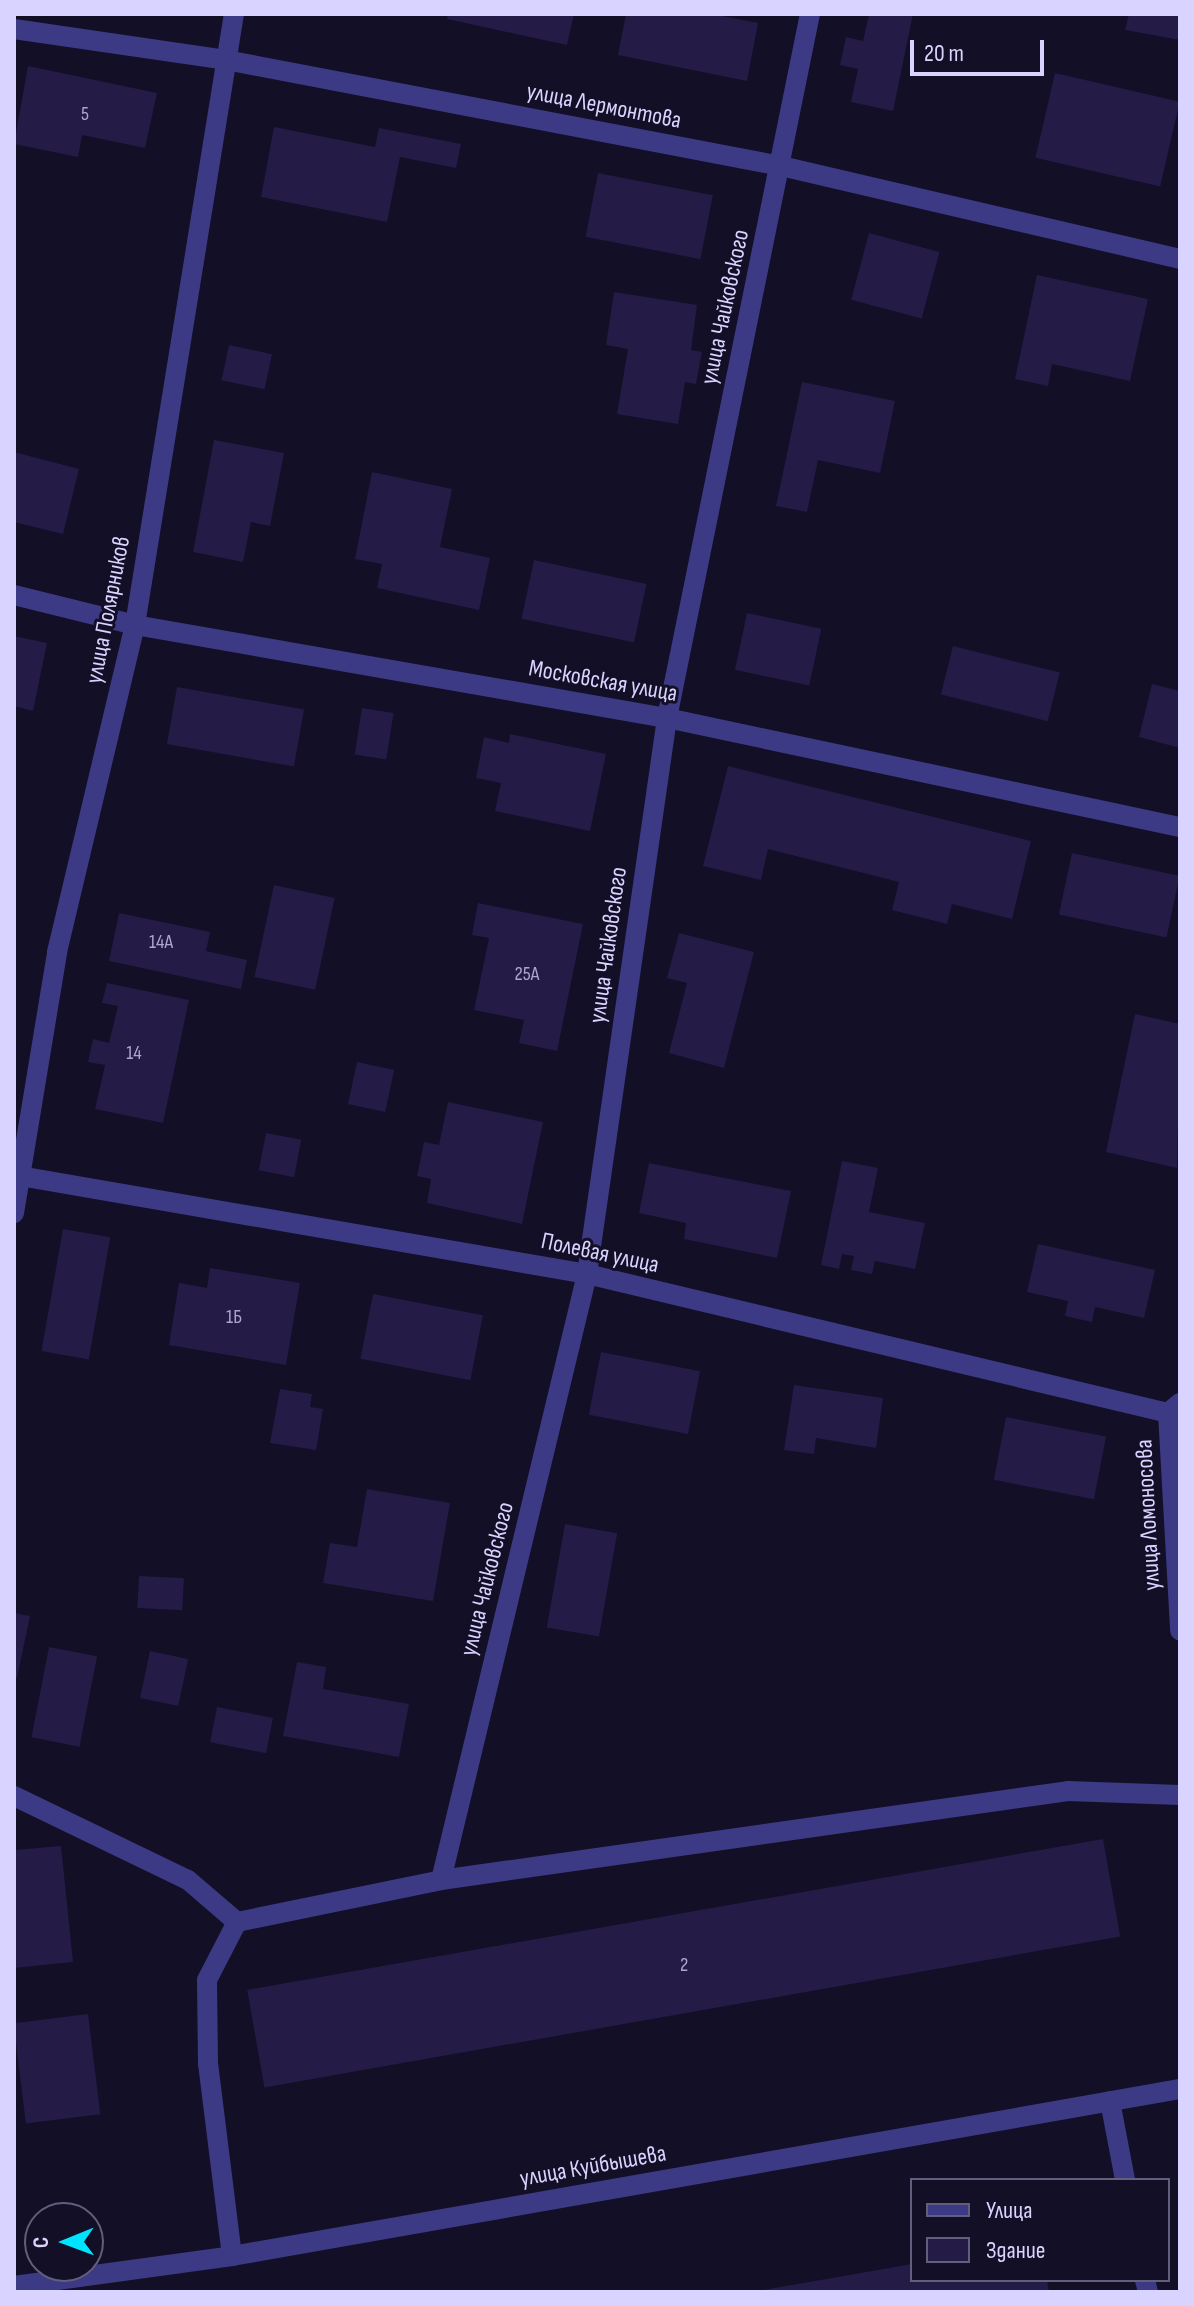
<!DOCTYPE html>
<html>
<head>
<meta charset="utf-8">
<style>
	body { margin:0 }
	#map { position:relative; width:1194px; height:2306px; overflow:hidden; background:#130f26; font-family:"Sofia Sans Condensed",sans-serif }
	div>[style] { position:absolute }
	.building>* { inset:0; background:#241b47; transform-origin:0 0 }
	.service>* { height:20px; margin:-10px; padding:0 10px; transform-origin:10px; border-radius:10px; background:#3d3a85 }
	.minor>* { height:20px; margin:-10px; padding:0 10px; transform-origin:10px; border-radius:10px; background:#3d3a85 }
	span { translate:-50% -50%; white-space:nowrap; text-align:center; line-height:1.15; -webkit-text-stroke:6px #130f26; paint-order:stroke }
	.number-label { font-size:20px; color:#aca6d1 }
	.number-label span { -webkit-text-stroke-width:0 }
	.street-label { font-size:24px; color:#d9d4ff }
	.frame { position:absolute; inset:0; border:16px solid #d9d4ff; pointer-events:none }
	.legend { position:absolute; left:910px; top:2178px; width:260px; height:104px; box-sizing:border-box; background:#130f26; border:2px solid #625e7d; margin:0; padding:10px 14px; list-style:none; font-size:24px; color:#d9d4ff }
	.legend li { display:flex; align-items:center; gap:16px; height:40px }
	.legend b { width:40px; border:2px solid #625e7d }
	.north { position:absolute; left:24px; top:2202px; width:80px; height:80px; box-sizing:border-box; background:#130f26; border:2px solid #625e7d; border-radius:50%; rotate:269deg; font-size:22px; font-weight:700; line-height:32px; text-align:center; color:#d9d4ff }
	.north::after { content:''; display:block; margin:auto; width:28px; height:36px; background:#00e5ff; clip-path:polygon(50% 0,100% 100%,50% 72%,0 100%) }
	.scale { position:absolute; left:910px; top:40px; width:134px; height:36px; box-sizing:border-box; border:4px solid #d9d4ff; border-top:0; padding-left:10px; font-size:24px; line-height:28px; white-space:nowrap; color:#d9d4ff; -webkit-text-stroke:6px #130f26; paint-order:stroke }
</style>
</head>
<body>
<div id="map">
	<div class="building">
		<div style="clip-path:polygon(448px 14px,574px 14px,567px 45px,447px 19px)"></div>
		<div style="clip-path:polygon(626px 14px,712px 14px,758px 23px,747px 81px,618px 55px)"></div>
		<div style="clip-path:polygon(869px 14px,913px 14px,893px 111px,851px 102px,858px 69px,840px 65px,846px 37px,863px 41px)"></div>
		<div style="clip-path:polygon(1129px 14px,1180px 14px,1180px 40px,1125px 30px)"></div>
		<div style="clip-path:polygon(28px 66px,157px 93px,145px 148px,82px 135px,78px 157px,14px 144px)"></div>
		<div style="left:1055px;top:73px;width:128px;height:87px;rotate:13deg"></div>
		<div style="clip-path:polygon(274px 127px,375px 147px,379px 128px,461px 144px,456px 168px,400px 157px,387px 222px,261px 197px)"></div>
		<div style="left:598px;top:173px;width:117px;height:65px;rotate:11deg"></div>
		<div style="left:869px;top:233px;width:73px;height:69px;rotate:15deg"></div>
		<div style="clip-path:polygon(1037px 275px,1148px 299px,1130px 381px,1052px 364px,1048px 386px,1015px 379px)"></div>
		<div style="clip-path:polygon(614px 292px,697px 305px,691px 350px,702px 352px,696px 384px,685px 382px,678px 424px,617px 414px,628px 349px,606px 345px)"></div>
		<div style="left:229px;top:345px;width:44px;height:36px;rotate:12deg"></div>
		<div style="clip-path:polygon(802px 382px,895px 401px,880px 473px,818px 460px,807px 512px,776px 506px)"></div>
		<div style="clip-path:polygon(214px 440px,284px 453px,270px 526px,251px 522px,243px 562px,193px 552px)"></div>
		<div style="clip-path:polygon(14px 452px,79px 469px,63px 534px,14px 522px)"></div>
		<div style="clip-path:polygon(372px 472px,452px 489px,440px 547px,490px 558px,479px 610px,377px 588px,382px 564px,355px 559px)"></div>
		<div style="left:534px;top:560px;width:115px;height:60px;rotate:12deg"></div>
		<div style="left:747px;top:613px;width:76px;height:58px;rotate:12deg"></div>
		<div style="clip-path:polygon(14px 636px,47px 643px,33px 711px,14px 706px)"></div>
		<div style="left:953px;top:646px;width:110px;height:50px;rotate:14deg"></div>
		<div style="clip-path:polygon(1152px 684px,1180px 691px,1180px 748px,1139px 737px)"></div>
		<div style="left:177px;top:687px;width:129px;height:58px;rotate:10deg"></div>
		<div style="left:362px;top:708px;width:32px;height:47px;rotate:9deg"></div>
		<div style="clip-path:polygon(510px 734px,606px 754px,590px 831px,495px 811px,501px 783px,476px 778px,484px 737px,509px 743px)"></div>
		<div style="clip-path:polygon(728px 766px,1031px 841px,1012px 919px,952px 904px,947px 924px,892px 910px,899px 882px,768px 849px,761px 880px,703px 866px)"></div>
		<div style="left:1072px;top:853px;width:110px;height:63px;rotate:12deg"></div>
		<div style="left:274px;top:885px;width:62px;height:94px;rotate:12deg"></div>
		<div style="clip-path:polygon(478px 903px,583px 924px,557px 1051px,519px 1043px,524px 1020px,474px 1010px,489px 938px,472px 935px)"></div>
		<div style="clip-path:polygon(119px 913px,210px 932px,206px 951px,247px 960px,241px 989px,109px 961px)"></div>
		<div style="clip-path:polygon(679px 933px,754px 952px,724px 1068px,669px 1053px,687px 983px,667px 978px)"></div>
		<div style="clip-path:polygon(107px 983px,189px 1000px,163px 1123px,95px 1109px,105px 1065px,88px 1062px,93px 1039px,109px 1043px,118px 1006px,102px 1003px)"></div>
		<div style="clip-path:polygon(1135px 1014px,1180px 1024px,1177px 1168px,1106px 1152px)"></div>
		<div style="left:357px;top:1062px;width:38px;height:43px;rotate:12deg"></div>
		<div style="clip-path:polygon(448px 1102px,543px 1122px,522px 1224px,427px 1203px,431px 1179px,417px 1176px,424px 1142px,439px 1145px)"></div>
		<div style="left:266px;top:1133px;width:36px;height:38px;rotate:11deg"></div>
		<div style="clip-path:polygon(842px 1161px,878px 1168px,869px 1212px,925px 1223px,915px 1269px,875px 1261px,872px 1274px,851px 1270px,854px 1256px,842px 1254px,839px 1269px,821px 1265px)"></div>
		<div style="clip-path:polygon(649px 1163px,791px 1191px,777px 1258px,684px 1239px,686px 1223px,639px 1213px)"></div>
		<div style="left:63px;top:1229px;width:48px;height:124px;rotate:10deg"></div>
		<div style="clip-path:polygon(1038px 1244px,1155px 1270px,1144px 1318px,1095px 1307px,1092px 1322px,1065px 1316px,1068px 1301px,1027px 1292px)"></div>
		<div style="clip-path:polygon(210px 1268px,300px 1283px,286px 1365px,169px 1345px,179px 1283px,207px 1288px)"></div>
		<div style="left:373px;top:1294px;width:112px;height:66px;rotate:11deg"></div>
		<div style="left:601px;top:1352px;width:101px;height:64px;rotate:11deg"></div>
		<div style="clip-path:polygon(794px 1385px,883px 1398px,876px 1448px,816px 1438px,814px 1454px,784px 1450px)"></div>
		<div style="clip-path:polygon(280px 1389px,312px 1394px,310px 1407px,323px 1409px,316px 1450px,270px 1443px)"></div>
		<div style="left:1006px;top:1417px;width:102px;height:64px;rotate:11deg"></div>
		<div style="clip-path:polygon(367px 1489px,450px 1503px,433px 1601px,323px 1583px,330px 1543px,357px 1547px)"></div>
		<div style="left:565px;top:1524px;width:53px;height:105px;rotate:10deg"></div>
		<div style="left:139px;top:1576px;width:45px;height:32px;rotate:3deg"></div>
		<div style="clip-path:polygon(14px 1613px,30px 1616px,17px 1678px,14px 1678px)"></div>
		<div style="left:49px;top:1647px;width:49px;height:92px;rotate:11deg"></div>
		<div style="left:150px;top:1651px;width:39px;height:48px;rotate:12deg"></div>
		<div style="clip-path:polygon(297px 1662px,326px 1667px,323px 1689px,409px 1704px,399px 1757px,283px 1736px)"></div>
		<div style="left:217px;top:1707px;width:57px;height:36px;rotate:11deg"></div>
		<div style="left:1103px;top:1839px;width:99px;height:869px;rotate:80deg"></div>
		<div style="clip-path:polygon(61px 1846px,73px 1962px,14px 1968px,14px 1850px)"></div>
		<div style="left:88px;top:2014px;width:101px;height:75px;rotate:83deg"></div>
		<div style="clip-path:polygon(912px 2264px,912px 2280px,1047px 2280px,1049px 2292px,752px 2292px)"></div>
	</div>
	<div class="service">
		<div style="left:14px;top:1796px;width:193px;rotate:25.8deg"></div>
		<div style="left:188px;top:1880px;width:65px;rotate:40.6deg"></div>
		<div style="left:1110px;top:2101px;width:80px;rotate:79.2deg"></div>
		<div style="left:232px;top:2256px;width:194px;rotate:-97.1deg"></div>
		<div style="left:208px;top:2063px;width:83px;rotate:-90.7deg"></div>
		<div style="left:207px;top:1980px;width:65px;rotate:-62.7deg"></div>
		<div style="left:237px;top:1922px;width:208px;rotate:-11.6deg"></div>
		<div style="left:441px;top:1880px;width:633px;rotate:-8.08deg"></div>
		<div style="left:1068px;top:1791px;width:112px;rotate:2deg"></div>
		<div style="left:1145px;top:2280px;width:12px;rotate:76deg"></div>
	</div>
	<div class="minor">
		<div style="left:14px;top:29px;width:214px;rotate:8.3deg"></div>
		<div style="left:226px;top:60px;width:565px;rotate:10.81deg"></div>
		<div style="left:781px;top:166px;width:410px;rotate:13.1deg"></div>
		<div style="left:14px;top:595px;width:125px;rotate:13.9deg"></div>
		<div style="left:135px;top:625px;width:540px;rotate:9.92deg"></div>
		<div style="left:667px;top:718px;width:524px;rotate:12deg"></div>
		<div style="left:14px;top:1175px;width:581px;rotate:9.8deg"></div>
		<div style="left:587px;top:1274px;width:597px;rotate:13.45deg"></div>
		<div style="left:14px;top:1213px;width:265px;rotate:-80.6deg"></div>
		<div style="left:57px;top:952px;width:336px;rotate:-76.6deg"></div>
		<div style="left:135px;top:625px;width:619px;rotate:-80.8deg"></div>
		<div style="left:1180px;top:1403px;width:16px;rotate:140deg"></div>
		<div style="left:1168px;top:1413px;width:218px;rotate:86.8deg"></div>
		<div style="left:441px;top:1880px;width:623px;rotate:-76.45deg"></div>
		<div style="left:587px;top:1274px;width:562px;rotate:-81.81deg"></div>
		<div style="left:667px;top:718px;width:718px;rotate:-78.52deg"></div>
		<div style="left:14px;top:2286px;width:220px;rotate:-7.8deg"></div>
		<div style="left:232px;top:2256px;width:963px;rotate:-9.99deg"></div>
	</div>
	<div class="number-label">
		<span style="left:85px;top:114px">5</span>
		<span style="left:161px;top:942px">14А</span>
		<span style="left:527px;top:974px">25А</span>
		<span style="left:134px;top:1053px">14</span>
		<span style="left:234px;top:1317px">1Б</span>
		<span style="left:684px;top:1965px">2</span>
	</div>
	<div class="street-label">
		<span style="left:604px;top:106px;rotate:11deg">улица Лермонтова</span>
		<span style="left:725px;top:307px;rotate:-78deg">улица Чайковского</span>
		<span style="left:108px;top:610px;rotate:-79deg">улица Полярников</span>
		<span style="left:603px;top:681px;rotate:10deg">Московская улица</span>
		<span style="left:608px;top:945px;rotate:-82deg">улица Чайковского</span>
		<span style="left:600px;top:1253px;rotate:12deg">Полевая улица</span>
		<span style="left:1148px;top:1515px;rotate:-93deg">улица Ломоносова</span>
		<span style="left:487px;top:1579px;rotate:-76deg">улица Чайковского</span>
		<span style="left:593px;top:2166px;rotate:-10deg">улица Куйбышева</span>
	</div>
	<div class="frame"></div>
	<ul class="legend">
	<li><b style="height:10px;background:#3d3a85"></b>Улица</li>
	<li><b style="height:22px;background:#241b47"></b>Здание</li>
	</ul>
	<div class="north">С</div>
	<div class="scale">20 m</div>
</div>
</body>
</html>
